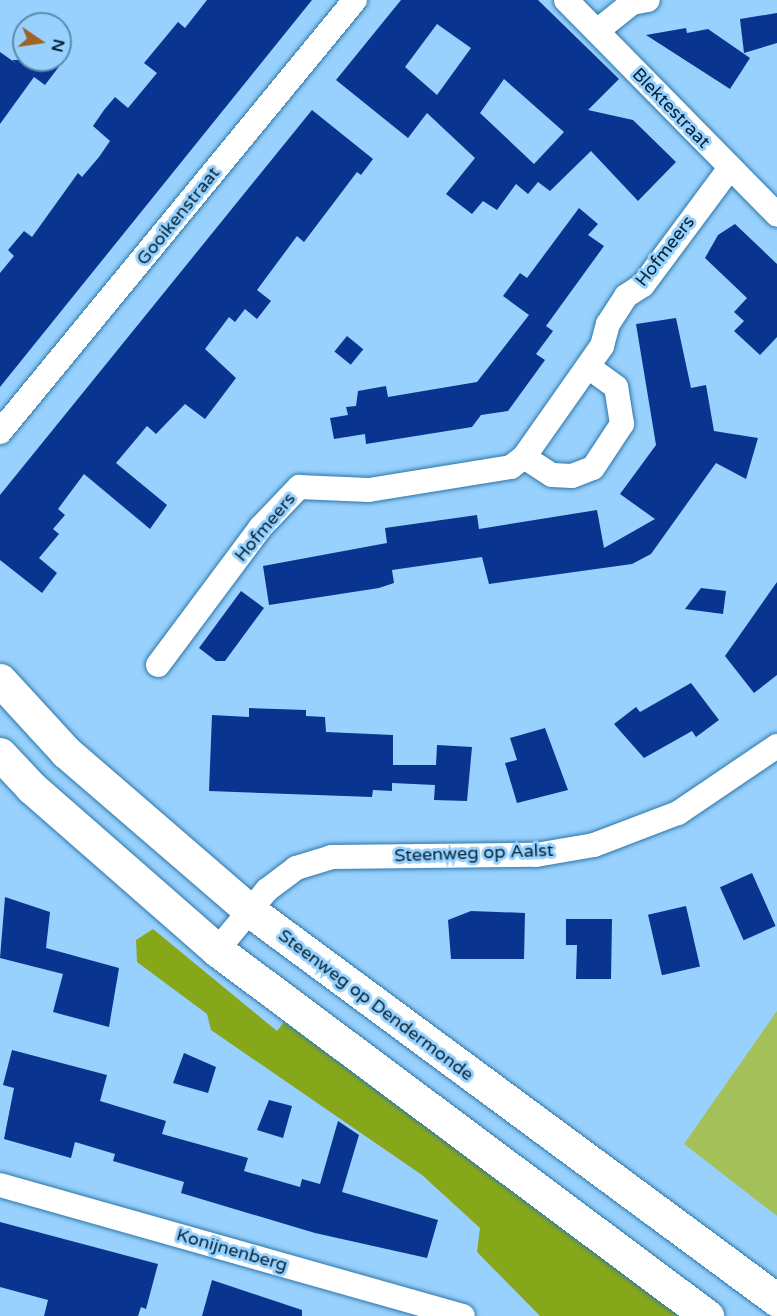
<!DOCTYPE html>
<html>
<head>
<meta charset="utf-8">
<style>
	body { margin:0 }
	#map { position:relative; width:777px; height:1316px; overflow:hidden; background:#98d1fd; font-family:"Varela Round",sans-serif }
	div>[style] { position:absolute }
	.green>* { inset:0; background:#a4c159 }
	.forest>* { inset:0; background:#87a71b }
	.building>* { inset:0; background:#093490; transform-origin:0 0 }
	.roads { filter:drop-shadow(0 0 2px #2d76a8) drop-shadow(0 0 2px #2d76a8) }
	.street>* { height:24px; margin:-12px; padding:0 12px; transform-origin:12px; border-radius:12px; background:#fff }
	.secondary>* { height:33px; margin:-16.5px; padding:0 16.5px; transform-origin:16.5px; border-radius:16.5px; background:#fff }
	span { translate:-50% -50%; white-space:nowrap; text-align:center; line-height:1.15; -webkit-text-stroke:6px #98d1fd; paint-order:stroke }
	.street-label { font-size:18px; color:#042337 }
	.north { position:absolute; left:12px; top:12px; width:60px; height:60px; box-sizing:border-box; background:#98d1fd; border:2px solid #5d8bae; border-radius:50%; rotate:103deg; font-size:16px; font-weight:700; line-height:24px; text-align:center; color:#042337 }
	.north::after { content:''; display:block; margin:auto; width:21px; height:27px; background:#9f6326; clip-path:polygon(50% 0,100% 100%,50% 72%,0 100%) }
</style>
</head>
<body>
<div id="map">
	<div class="green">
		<div style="clip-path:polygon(777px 1011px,777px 1216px,684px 1144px)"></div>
	</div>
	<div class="forest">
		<div style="clip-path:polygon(153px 929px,277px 1031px,284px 1022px,684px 1316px,540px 1316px,477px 1252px,480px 1228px,422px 1175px,211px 1030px,207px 1014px,137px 962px,136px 940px)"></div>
	</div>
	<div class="building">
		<div style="clip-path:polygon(207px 0,312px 0,0 387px,0 273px,14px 256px,8px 250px,24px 231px,32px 237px,78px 173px,82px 177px,99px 157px,110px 141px,93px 126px,104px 110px,115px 97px,128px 108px,157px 73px,144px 63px,178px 22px,185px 28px)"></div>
		<div style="clip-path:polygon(evenodd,401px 0,538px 0,619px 79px,588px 110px,633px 120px,676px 162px,638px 201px,591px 151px,550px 191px,538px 182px,528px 194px,516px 184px,497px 210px,483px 201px,472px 214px,446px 194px,475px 158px,427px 113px,408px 138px,336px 80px,401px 0,437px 24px,471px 48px,437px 95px,405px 67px,437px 24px,401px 0,504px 79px,564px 132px,534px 164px,480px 113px,504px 79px)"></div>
		<div style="clip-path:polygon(777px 13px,777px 43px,744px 53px,740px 19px)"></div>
		<div style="clip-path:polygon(686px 28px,687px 33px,708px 29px,750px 58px,730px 89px,646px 35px)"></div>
		<div style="clip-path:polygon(0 52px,17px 64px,12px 60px,64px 60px,45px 85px,34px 77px,0 124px)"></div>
		<div style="clip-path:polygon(312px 110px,373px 159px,361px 175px,357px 172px,304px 242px,297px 236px,257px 290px,271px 301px,257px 319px,245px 309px,235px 322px,229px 317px,205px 349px,236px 378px,205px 419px,185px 404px,156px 434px,147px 426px,116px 463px,167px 505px,150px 529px,84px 474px,58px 509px,65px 515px,53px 529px,59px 534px,39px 558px,57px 573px,42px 593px,0 560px,0 495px)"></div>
		<div style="clip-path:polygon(579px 208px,598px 224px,588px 235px,604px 246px,546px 326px,553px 331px,536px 354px,545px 360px,508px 411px,481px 415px,472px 427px,366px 444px,365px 434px,334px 439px,330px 418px,348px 415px,346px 407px,356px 406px,358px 391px,386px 386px,388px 397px,477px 382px,529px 315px,503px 296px,520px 273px,527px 278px)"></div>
		<div style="clip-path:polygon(735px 224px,777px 264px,777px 337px,760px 355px,734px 331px,744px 321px,734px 312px,747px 298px,705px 258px,718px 235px)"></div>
		<div style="clip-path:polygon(676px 318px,691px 388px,706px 385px,714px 431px,758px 438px,746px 479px,716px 463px,651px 554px,632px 564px,489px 584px,482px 557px,392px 570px,394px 583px,379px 588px,269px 605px,263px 566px,387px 543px,385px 528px,477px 515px,479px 529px,597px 510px,604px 548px,655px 519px,620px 494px,656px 445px,636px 324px)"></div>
		<div style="left:347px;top:336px;width:21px;height:20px;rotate:39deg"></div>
		<div style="clip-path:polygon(777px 582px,777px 675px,754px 693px,725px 656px)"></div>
		<div style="clip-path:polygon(701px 588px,726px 591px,723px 614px,685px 609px)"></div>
		<div style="clip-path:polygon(241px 591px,264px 608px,225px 661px,216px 661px,199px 648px)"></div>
		<div style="clip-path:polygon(691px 683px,719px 720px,696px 737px,692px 731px,644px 758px,614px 724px,636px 707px,640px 712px)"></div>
		<div style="clip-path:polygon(249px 708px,306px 710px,306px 716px,325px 717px,326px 732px,393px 735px,393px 765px,436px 765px,437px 745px,472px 747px,467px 801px,434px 800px,435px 785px,392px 783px,392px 791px,373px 790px,372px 797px,209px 791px,212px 715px,249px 717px)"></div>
		<div style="clip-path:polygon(545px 728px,568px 790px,517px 803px,505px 763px,517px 760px,510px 738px)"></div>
		<div style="left:752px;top:873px;width:58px;height:35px;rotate:66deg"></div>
		<div style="clip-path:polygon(5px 897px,50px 912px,46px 948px,119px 968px,109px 1027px,53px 1012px,63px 974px,0 958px)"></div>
		<div style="left:686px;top:906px;width:62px;height:39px;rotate:77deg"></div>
		<div style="clip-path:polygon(471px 911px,525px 913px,524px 959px,451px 959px,448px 920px)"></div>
		<div style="clip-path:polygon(566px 919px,612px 919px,611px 979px,576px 979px,577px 945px,566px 945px)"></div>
		<div style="clip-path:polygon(12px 1050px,107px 1075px,100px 1101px,166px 1121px,162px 1134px,248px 1158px,244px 1171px,300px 1187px,302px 1179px,320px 1184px,338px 1121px,359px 1135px,342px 1192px,438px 1220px,427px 1258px,315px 1233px,181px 1193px,184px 1182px,113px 1161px,115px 1154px,75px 1142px,71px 1158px,4px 1139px,14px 1088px,3px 1085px)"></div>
		<div style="clip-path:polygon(184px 1053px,216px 1067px,208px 1093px,173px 1083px)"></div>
		<div style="clip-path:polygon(269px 1100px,292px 1106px,283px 1138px,257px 1130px)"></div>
		<div style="clip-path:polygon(0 1222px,158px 1264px,146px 1309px,141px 1307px,138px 1316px,44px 1316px,48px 1300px,0 1287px)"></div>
		<div style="clip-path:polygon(212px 1280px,302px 1310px,302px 1316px,202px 1316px)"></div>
	</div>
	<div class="roads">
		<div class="street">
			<div style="left:566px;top:0;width:301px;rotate:45.5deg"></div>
			<div style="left:597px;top:31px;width:45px;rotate:-38.7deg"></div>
			<div style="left:632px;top:3px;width:16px;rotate:-11deg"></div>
			<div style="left:0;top:432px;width:559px;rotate:-50.59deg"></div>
			<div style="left:524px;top:457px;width:33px;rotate:33deg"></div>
			<div style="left:552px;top:475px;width:20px;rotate:3deg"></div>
			<div style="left:572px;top:476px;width:22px;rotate:-21deg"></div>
			<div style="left:593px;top:468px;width:53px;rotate:-56.6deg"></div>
			<div style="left:622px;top:424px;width:37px;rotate:-99deg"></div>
			<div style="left:616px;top:387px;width:34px;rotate:-144deg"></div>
			<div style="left:158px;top:665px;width:171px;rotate:-53.3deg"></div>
			<div style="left:260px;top:528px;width:57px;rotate:-46.4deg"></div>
			<div style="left:299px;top:487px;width:70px;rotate:2.5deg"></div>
			<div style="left:369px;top:490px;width:144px;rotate:-9.2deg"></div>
			<div style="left:511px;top:467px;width:16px;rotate:-38deg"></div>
			<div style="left:524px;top:457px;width:136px;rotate:-54.9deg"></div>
			<div style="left:602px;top:346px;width:23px;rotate:-75deg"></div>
			<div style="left:608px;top:324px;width:33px;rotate:-57deg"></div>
			<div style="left:626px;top:296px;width:20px;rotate:-33deg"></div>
			<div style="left:643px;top:285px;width:146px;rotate:-53.4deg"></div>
			<div style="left:217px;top:950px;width:78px;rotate:-50.2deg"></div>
			<div style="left:267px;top:890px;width:36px;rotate:-37deg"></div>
			<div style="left:296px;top:868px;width:37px;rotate:-17deg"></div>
			<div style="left:331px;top:857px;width:205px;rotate:-0.6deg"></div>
			<div style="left:536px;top:855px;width:59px;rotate:-9.8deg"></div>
			<div style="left:594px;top:845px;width:90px;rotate:-20.9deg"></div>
			<div style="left:678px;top:813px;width:120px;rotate:-34.1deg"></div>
			<div style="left:0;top:1185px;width:481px;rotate:15.8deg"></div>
		</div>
		<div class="secondary">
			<div style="left:0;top:680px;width:98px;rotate:47.5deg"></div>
			<div style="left:66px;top:752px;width:242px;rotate:40.8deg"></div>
			<div style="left:249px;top:910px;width:656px;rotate:36.45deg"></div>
			<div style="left:0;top:754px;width:47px;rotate:46.7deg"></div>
			<div style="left:32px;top:788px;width:246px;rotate:41.2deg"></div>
			<div style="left:217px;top:950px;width:612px;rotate:36.76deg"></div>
		</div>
	</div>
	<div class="street-label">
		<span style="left:671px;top:108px;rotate:46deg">Blektestraat</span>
		<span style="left:178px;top:216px;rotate:-51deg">Gooikenstraat</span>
		<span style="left:665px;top:251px;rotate:-52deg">Hofmeers</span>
		<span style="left:265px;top:527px;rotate:-50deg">Hofmeers</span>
		<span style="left:474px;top:853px;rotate:-2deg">Steenweg op Aalst</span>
		<span style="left:376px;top:1005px;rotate:37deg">Steenweg op Dendermonde</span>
		<span style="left:232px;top:1250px;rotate:16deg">Konijnenberg</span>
	</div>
	<div class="north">N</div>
</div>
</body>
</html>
